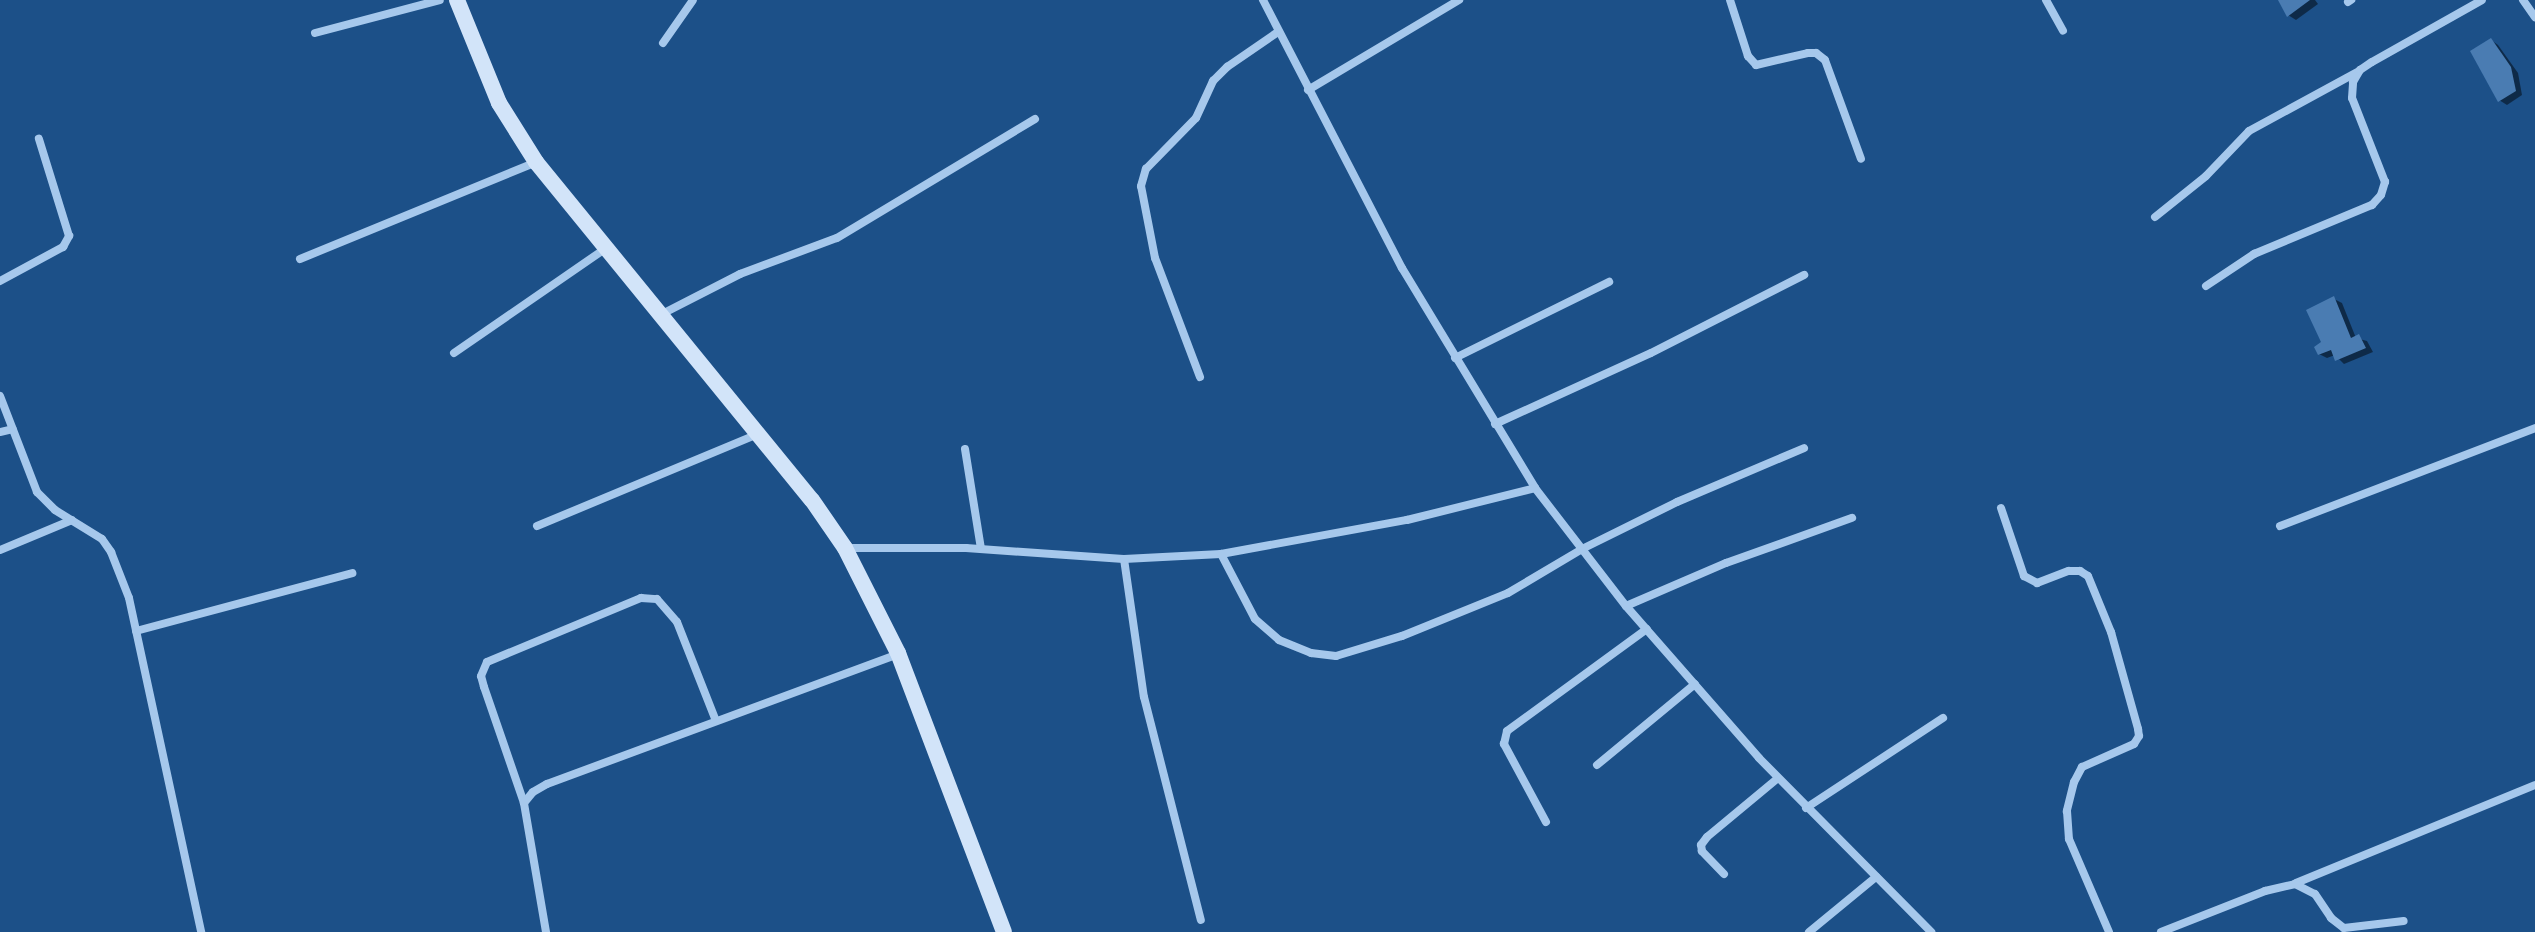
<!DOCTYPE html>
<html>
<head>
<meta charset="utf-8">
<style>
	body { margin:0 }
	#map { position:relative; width:2535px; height:932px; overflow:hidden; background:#1c5088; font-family:Lato,sans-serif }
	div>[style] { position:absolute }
	.shadow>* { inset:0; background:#0007 }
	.building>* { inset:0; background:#4a7cb2 }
	.minor>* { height:8px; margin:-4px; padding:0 4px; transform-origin:4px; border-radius:4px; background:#a6c8ec }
	.secondary>* { height:16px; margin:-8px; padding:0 8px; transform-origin:8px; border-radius:8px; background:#d2e4f9 }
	span { translate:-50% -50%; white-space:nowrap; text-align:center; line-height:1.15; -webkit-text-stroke:6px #1c5088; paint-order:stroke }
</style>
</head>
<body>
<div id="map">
	<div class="shadow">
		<div style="clip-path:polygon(2280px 0,2315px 0,2318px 4px,2296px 20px,2288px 15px)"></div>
		<div style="clip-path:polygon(2491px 40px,2498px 45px,2518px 73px,2522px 95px,2507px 105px,2499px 100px)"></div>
		<div style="clip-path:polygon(2334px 299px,2342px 303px,2356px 338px,2367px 341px,2373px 352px,2344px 364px,2335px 355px,2327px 358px,2319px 354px)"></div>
	</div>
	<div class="building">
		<div style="clip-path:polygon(2278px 0,2310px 0,2287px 17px)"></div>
		<div style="clip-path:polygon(2491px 38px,2511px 67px,2516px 91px,2498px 102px,2470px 51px)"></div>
		<div style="clip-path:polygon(2334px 296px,2351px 338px,2359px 334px,2366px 348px,2335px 361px,2331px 350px,2318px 355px,2314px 347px,2321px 342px,2306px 310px)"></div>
	</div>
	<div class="minor">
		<div style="left:1263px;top:0;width:302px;rotate:62.6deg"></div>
		<div style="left:1402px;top:268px;width:257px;rotate:58.8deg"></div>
		<div style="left:1535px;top:488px;width:149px;rotate:52.4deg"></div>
		<div style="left:1626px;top:606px;width:202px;rotate:48.8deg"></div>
		<div style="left:1759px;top:758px;width:245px;rotate:45.3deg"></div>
		<div style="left:1730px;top:0;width:59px;rotate:72.2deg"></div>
		<div style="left:1748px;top:56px;width:12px;rotate:48deg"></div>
		<div style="left:1756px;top:65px;width:53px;rotate:-13deg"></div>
		<div style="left:1808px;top:53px;width:8px"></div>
		<div style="left:1816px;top:53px;width:11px;rotate:38deg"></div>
		<div style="left:1825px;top:60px;width:105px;rotate:70deg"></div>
		<div style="left:2046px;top:0;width:35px;rotate:61deg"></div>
		<div style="left:2523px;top:0;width:21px;rotate:55deg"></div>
		<div style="left:2348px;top:2px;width:4px;rotate:-34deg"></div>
		<div style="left:315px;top:33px;width:129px;rotate:-14.8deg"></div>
		<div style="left:663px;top:43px;width:52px;rotate:-55.1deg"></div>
		<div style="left:1308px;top:90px;width:176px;rotate:-30.8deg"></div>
		<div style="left:2155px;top:217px;width:65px;rotate:-38.8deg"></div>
		<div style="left:2206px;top:176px;width:62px;rotate:-46.3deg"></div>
		<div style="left:2249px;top:131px;width:125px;rotate:-28.6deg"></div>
		<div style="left:300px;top:259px;width:255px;rotate:-22.3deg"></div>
		<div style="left:0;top:281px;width:72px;rotate:-28.4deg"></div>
		<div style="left:63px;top:247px;width:13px;rotate:-61deg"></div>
		<div style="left:69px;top:236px;width:102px;rotate:-107.2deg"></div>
		<div style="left:2206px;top:286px;width:58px;rotate:-33.7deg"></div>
		<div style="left:2254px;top:254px;width:128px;rotate:-22.6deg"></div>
		<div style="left:2372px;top:205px;width:13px;rotate:-48deg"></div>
		<div style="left:2381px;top:195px;width:14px;rotate:-73deg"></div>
		<div style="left:2385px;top:182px;width:90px;rotate:-111.4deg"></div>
		<div style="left:2352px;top:98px;width:16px;rotate:-86deg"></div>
		<div style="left:2353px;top:82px;width:14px;rotate:-60deg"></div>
		<div style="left:2360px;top:70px;width:14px;rotate:-34deg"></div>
		<div style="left:2372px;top:62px;width:126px;rotate:-29.4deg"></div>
		<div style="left:662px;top:314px;width:88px;rotate:-27.1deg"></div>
		<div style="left:740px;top:274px;width:103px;rotate:-20.4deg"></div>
		<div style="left:837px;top:238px;width:231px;rotate:-31deg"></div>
		<div style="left:454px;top:353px;width:185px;rotate:-34.6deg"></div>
		<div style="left:1455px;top:358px;width:172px;rotate:-26.3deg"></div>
		<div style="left:1200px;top:377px;width:127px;rotate:-110.7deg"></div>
		<div style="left:1155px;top:258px;width:73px;rotate:-101deg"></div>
		<div style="left:1141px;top:186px;width:18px;rotate:-74deg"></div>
		<div style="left:1146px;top:169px;width:71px;rotate:-45.6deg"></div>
		<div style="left:1196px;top:118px;width:41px;rotate:-65.3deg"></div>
		<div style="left:1213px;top:81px;width:20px;rotate:-45deg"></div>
		<div style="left:1227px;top:67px;width:62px;rotate:-34.5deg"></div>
		<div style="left:0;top:396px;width:103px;rotate:68.9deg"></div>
		<div style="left:37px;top:492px;width:25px;rotate:45deg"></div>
		<div style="left:55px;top:510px;width:55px;rotate:31.7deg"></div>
		<div style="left:102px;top:539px;width:16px;rotate:55deg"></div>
		<div style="left:111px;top:552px;width:49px;rotate:68.6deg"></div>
		<div style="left:129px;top:598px;width:342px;rotate:77.8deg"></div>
		<div style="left:1495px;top:424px;width:171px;rotate:-24.5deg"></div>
		<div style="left:1651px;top:353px;width:172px;rotate:-27deg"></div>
		<div style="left:0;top:432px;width:13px;rotate:-13deg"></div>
		<div style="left:965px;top:449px;width:101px;rotate:80.9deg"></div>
		<div style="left:2001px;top:508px;width:72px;rotate:71.3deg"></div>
		<div style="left:2024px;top:576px;width:15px;rotate:28deg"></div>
		<div style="left:2037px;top:583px;width:34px;rotate:-21deg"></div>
		<div style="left:2069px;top:571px;width:11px"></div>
		<div style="left:2080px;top:571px;width:9px;rotate:32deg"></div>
		<div style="left:2088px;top:576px;width:61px;rotate:67.7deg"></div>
		<div style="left:2111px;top:632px;width:101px;rotate:74.4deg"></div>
		<div style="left:2138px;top:729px;width:7px;rotate:82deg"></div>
		<div style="left:2139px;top:736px;width:9px;rotate:122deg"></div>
		<div style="left:2134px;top:744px;width:57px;rotate:156.1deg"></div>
		<div style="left:2082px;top:767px;width:17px;rotate:118deg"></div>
		<div style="left:2074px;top:782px;width:30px;rotate:104deg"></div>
		<div style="left:2067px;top:811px;width:28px;rotate:86deg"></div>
		<div style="left:2069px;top:839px;width:101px;rotate:66.7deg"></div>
		<div style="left:537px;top:526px;width:239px;rotate:-22.6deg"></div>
		<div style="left:2280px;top:526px;width:273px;rotate:-21deg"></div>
		<div style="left:846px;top:548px;width:120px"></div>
		<div style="left:966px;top:548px;width:158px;rotate:4deg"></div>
		<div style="left:1124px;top:559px;width:97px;rotate:-3deg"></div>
		<div style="left:1221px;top:554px;width:189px;rotate:-10.4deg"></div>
		<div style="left:1407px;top:520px;width:132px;rotate:-14deg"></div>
		<div style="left:0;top:550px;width:78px;rotate:-22.6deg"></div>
		<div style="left:1221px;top:554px;width:73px;rotate:62.4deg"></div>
		<div style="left:1255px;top:619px;width:32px;rotate:41deg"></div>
		<div style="left:1279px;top:640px;width:35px;rotate:22deg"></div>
		<div style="left:1311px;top:653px;width:25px;rotate:7deg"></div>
		<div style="left:1336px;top:656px;width:69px;rotate:-16.9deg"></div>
		<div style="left:1402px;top:636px;width:114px;rotate:-22.1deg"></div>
		<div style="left:1508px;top:593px;width:86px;rotate:-30.7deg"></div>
		<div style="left:1582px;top:549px;width:106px;rotate:-26.3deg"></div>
		<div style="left:1677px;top:502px;width:138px;rotate:-23deg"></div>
		<div style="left:1124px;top:559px;width:139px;rotate:81.8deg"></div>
		<div style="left:1144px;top:697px;width:230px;rotate:75.7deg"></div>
		<div style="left:1626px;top:606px;width:109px;rotate:-23.3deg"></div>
		<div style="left:1726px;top:563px;width:134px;rotate:-19.7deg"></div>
		<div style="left:136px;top:631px;width:224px;rotate:-15deg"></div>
		<div style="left:1597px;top:765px;width:127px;rotate:-39.6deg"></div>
		<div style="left:524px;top:803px;width:123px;rotate:-109deg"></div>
		<div style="left:484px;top:687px;width:11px;rotate:-105deg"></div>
		<div style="left:481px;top:676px;width:15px;rotate:-67deg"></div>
		<div style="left:487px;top:662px;width:167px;rotate:-22.6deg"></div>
		<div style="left:641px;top:598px;width:16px;rotate:4deg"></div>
		<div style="left:657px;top:599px;width:30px;rotate:49deg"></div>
		<div style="left:677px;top:622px;width:106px;rotate:68.5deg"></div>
		<div style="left:1806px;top:808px;width:164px;rotate:-33.3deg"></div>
		<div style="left:1546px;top:822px;width:89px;rotate:-118.3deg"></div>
		<div style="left:1504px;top:744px;width:13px;rotate:-77deg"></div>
		<div style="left:1507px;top:731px;width:173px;rotate:-36.1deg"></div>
		<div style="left:1724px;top:874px;width:32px;rotate:-134deg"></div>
		<div style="left:1702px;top:851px;width:6px;rotate:-99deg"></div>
		<div style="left:1701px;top:845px;width:10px;rotate:-53deg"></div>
		<div style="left:1707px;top:837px;width:92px;rotate:-39.7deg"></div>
		<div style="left:2296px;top:883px;width:258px;rotate:-22.3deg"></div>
		<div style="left:546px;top:932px;width:131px;rotate:-99.7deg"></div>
		<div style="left:524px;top:803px;width:14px;rotate:-51deg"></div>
		<div style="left:533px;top:792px;width:16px;rotate:-30deg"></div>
		<div style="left:547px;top:784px;width:374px;rotate:-20.3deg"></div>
		<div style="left:1809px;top:932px;width:87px;rotate:-39.4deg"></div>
		<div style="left:2161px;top:932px;width:112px;rotate:-21.5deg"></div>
		<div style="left:2265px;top:891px;width:31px;rotate:-13deg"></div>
		<div style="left:2295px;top:884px;width:22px;rotate:27deg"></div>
		<div style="left:2315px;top:894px;width:29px;rotate:56deg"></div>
		<div style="left:2331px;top:918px;width:16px;rotate:38deg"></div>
		<div style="left:2344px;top:928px;width:60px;rotate:-6.7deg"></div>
	</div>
	<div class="secondary">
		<div style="left:457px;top:0;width:111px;rotate:67.8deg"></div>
		<div style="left:499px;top:103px;width:70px;rotate:57.9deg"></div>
		<div style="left:536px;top:162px;width:436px;rotate:50.8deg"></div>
		<div style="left:812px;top:500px;width:58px;rotate:55.5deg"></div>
		<div style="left:845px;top:548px;width:118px;rotate:63.2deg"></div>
		<div style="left:898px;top:653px;width:298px;rotate:69.2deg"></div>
	</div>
</div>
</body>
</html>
